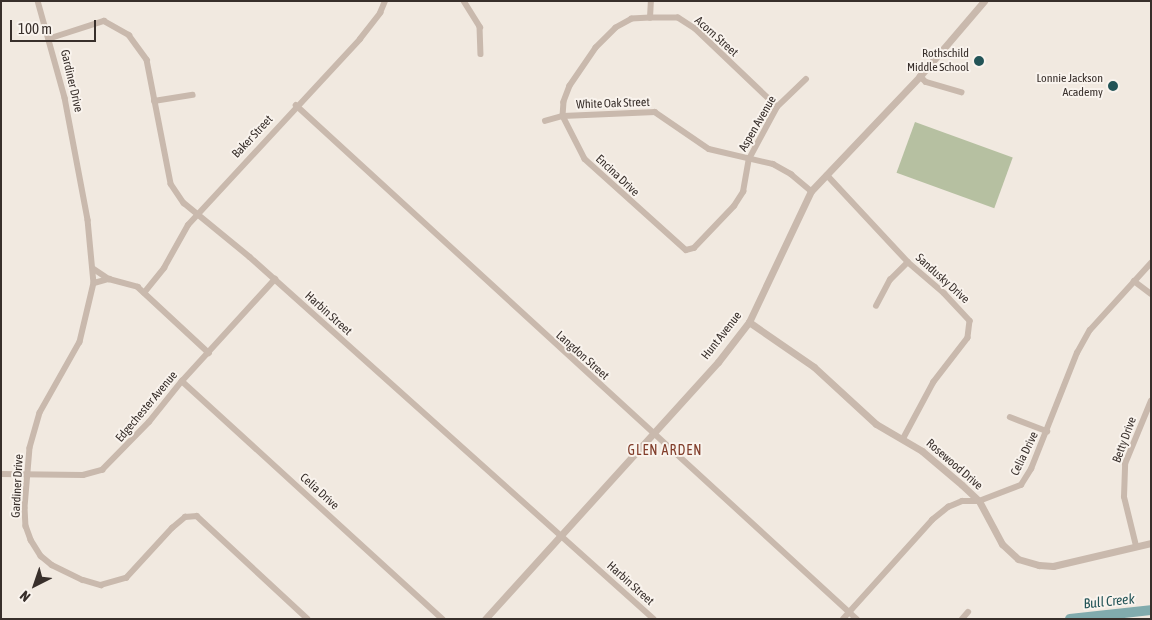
<!DOCTYPE html>
<html>
<head>
<meta charset="utf-8">
<style>
	body { margin:0 }
	#map { position:relative; width:1152px; height:620px; overflow:hidden; background:#f1e9e0; font-family:"Asap Condensed",sans-serif }
	div>[style] { position:absolute }
	.green>* { inset:0; background:#b6c0a1; transform-origin:0 0 }
	.river>* { height:10px; margin:-5px; padding:0 5px; transform-origin:5px; border-radius:5px; background:#81abad }
	.minor>* { height:5.5px; margin:-2.75px; padding:0 2.75px; transform-origin:2.75px; border-radius:2.75px; background:#c9b9ad }
	.tertiary>* { height:7px; margin:-3.5px; padding:0 3.5px; transform-origin:3.5px; border-radius:3.5px; background:#c9b9ad }
	.dots>* { width:14px; height:14px; translate:-50% -50%; box-sizing:border-box; border:2px solid #f9f3ed; border-radius:50% }
	span { translate:-50% -50%; white-space:nowrap; text-align:center; line-height:1.15; -webkit-text-stroke:4px #f9f3ed; paint-order:stroke }
	.street-label { font-size:12px; color:#382f2b }
	.poi-label { font-size:12px; color:#382f2b }
	.right { translate:-100% -50%; text-align:right }
	.neighbourhood-label { font-size:14px; color:#813d2a; letter-spacing:1px }
	.water-label { font-size:14px; color:#235457; font-style:italic }
	.frame { position:absolute; inset:0; border:2px solid #382f2b; pointer-events:none }
	.north { position:absolute; left:10px; top:560px; width:50px; height:50px; -webkit-text-stroke:4px #f9f3ed; paint-order:stroke; rotate:221deg; font-size:14px; font-weight:700; line-height:20px; text-align:center; color:#382f2b }
	.north::after { content:''; display:block; margin:auto; width:18px; height:22px; background:#382f2b; clip-path:polygon(50% 0,100% 100%,50% 72%,0 100%) }
	.scale { position:absolute; left:10px; top:20px; width:86px; height:22px; box-sizing:border-box; border:2px solid #382f2b; border-top:0; padding-left:6px; font-size:15px; line-height:18px; white-space:nowrap; color:#382f2b; -webkit-text-stroke:4px #f9f3ed; paint-order:stroke }
</style>
</head>
<body>
<div id="map">
	<div class="green">
		<div style="left:915px;top:122px;width:104px;height:54px;rotate:20deg"></div>
	</div>
	<div class="river">
		<div style="left:1070px;top:619px;width:81px;rotate:-6.3deg"></div>
	</div>
	<div class="minor">
		<div style="left:38px;top:1px;width:101px;rotate:74.4deg"></div>
		<div style="left:65px;top:98px;width:124px;rotate:79.3deg"></div>
		<div style="left:88px;top:220px;width:63px;rotate:84.6deg"></div>
		<div style="left:94px;top:283px;width:61px;rotate:103.3deg"></div>
		<div style="left:80px;top:342px;width:81px;rotate:119.4deg"></div>
		<div style="left:40px;top:413px;width:36px;rotate:106deg"></div>
		<div style="left:30px;top:448px;width:60px;rotate:94.8deg"></div>
		<div style="left:25px;top:508px;width:18px;rotate:87deg"></div>
		<div style="left:26px;top:526px;width:15px;rotate:70deg"></div>
		<div style="left:31px;top:540px;width:19px;rotate:58deg"></div>
		<div style="left:41px;top:556px;width:14px;rotate:39deg"></div>
		<div style="left:52px;top:565px;width:34px;rotate:26deg"></div>
		<div style="left:83px;top:580px;width:19px;rotate:16deg"></div>
		<div style="left:101px;top:585px;width:26px;rotate:-16deg"></div>
		<div style="left:126px;top:578px;width:68px;rotate:-47.4deg"></div>
		<div style="left:172px;top:528px;width:17px;rotate:-40deg"></div>
		<div style="left:185px;top:517px;width:12px;rotate:-5deg"></div>
		<div style="left:197px;top:516px;width:151px;rotate:42.9deg"></div>
		<div style="left:464px;top:1px;width:31px;rotate:58deg"></div>
		<div style="left:480px;top:27px;width:27px;rotate:88deg"></div>
		<div style="left:650px;top:18px;width:17px;rotate:-87deg"></div>
		<div style="left:51px;top:38px;width:56px;rotate:-17.8deg"></div>
		<div style="left:104px;top:21px;width:29px;rotate:29deg"></div>
		<div style="left:129px;top:35px;width:31px;rotate:54deg"></div>
		<div style="left:147px;top:60px;width:126px;rotate:79deg"></div>
		<div style="left:171px;top:184px;width:23px;rotate:56deg"></div>
		<div style="left:184px;top:203px;width:85px;rotate:39.3deg"></div>
		<div style="left:250px;top:257px;width:542px;rotate:41.86deg"></div>
		<div style="left:920px;top:76px;width:8px;rotate:45deg"></div>
		<div style="left:926px;top:82px;width:37px;rotate:16deg"></div>
		<div style="left:154px;top:101px;width:39px;rotate:-9deg"></div>
		<div style="left:296px;top:105px;width:761px;rotate:42.5deg"></div>
		<div style="left:777px;top:107px;width:113px;rotate:-136.4deg"></div>
		<div style="left:695px;top:29px;width:20px;rotate:-147deg"></div>
		<div style="left:678px;top:18px;width:28px;rotate:180deg"></div>
		<div style="left:650px;top:18px;width:18px;rotate:177deg"></div>
		<div style="left:632px;top:19px;width:18px;rotate:151deg"></div>
		<div style="left:616px;top:28px;width:28px;rotate:135deg"></div>
		<div style="left:596px;top:48px;width:46px;rotate:124.4deg"></div>
		<div style="left:570px;top:86px;width:17px;rotate:111deg"></div>
		<div style="left:564px;top:102px;width:14px;rotate:94deg"></div>
		<div style="left:563px;top:116px;width:48px;rotate:62.9deg"></div>
		<div style="left:585px;top:159px;width:136px;rotate:42deg"></div>
		<div style="left:686px;top:250px;width:8px;rotate:-14deg"></div>
		<div style="left:694px;top:248px;width:58px;rotate:-46.4deg"></div>
		<div style="left:734px;top:206px;width:17px;rotate:-57deg"></div>
		<div style="left:743px;top:192px;width:34px;rotate:-80deg"></div>
		<div style="left:749px;top:159px;width:59px;rotate:-61.7deg"></div>
		<div style="left:777px;top:107px;width:40px;rotate:-44deg"></div>
		<div style="left:545px;top:121px;width:19px;rotate:-16deg"></div>
		<div style="left:563px;top:116px;width:92px;rotate:-2.5deg"></div>
		<div style="left:655px;top:112px;width:65px;rotate:34.4deg"></div>
		<div style="left:709px;top:149px;width:66px;rotate:13.2deg"></div>
		<div style="left:773px;top:164px;width:21px;rotate:29deg"></div>
		<div style="left:791px;top:174px;width:26px;rotate:40deg"></div>
		<div style="left:827px;top:175px;width:119px;rotate:47deg"></div>
		<div style="left:908px;top:262px;width:48px;rotate:40.7deg"></div>
		<div style="left:944px;top:293px;width:38px;rotate:47deg"></div>
		<div style="left:970px;top:321px;width:17px;rotate:97deg"></div>
		<div style="left:968px;top:338px;width:56px;rotate:127.7deg"></div>
		<div style="left:934px;top:382px;width:64px;rotate:118.2deg"></div>
		<div style="left:94px;top:269px;width:18px;rotate:34deg"></div>
		<div style="left:1134px;top:281px;width:21px;rotate:37deg"></div>
		<div style="left:94px;top:283px;width:16px;rotate:-15deg"></div>
		<div style="left:109px;top:279px;width:30px;rotate:15deg"></div>
		<div style="left:138px;top:287px;width:97px;rotate:42.9deg"></div>
		<div style="left:144px;top:293px;width:32px;rotate:-51deg"></div>
		<div style="left:164px;top:268px;width:49px;rotate:-60.8deg"></div>
		<div style="left:188px;top:225px;width:253px;rotate:-47.2deg"></div>
		<div style="left:360px;top:39px;width:33px;rotate:-52deg"></div>
		<div style="left:380px;top:13px;width:13px;rotate:-67deg"></div>
		<div style="left:876px;top:306px;width:30px;rotate:-62deg"></div>
		<div style="left:890px;top:280px;width:25px;rotate:-45deg"></div>
		<div style="left:182px;top:381px;width:353px;rotate:42.4deg"></div>
		<div style="left:1010px;top:417px;width:40px;rotate:21deg"></div>
		<div style="left:1px;top:474px;width:82px;rotate:0.7deg"></div>
		<div style="left:83px;top:475px;width:20px;rotate:-15deg"></div>
		<div style="left:102px;top:470px;width:67px;rotate:-45.6deg"></div>
		<div style="left:149px;top:422px;width:53px;rotate:-51.2deg"></div>
		<div style="left:182px;top:381px;width:138px;rotate:-47.6deg"></div>
		<div style="left:1136px;top:546px;width:50px;rotate:-103.8deg"></div>
		<div style="left:1124px;top:497px;width:33px;rotate:-88deg"></div>
		<div style="left:1125px;top:464px;width:68px;rotate:-67.6deg"></div>
		<div style="left:843px;top:619px;width:133px;rotate:-48deg"></div>
		<div style="left:932px;top:520px;width:21px;rotate:-39deg"></div>
		<div style="left:948px;top:507px;width:15px;rotate:-23deg"></div>
		<div style="left:962px;top:501px;width:17px"></div>
		<div style="left:979px;top:501px;width:45px;rotate:-20.9deg"></div>
		<div style="left:1021px;top:485px;width:19px;rotate:-58deg"></div>
		<div style="left:1031px;top:469px;width:125px;rotate:-68.4deg"></div>
		<div style="left:1077px;top:353px;width:26px;rotate:-61deg"></div>
		<div style="left:1090px;top:330px;width:91px;rotate:-47.7deg"></div>
		<div style="left:962px;top:619px;width:9px;rotate:-49deg"></div>
	</div>
	<div class="tertiary">
		<div style="left:749px;top:322px;width:79px;rotate:34.7deg"></div>
		<div style="left:814px;top:367px;width:84px;rotate:42.6deg"></div>
		<div style="left:876px;top:424px;width:53px;rotate:30.4deg"></div>
		<div style="left:922px;top:451px;width:52px;rotate:40.4deg"></div>
		<div style="left:962px;top:485px;width:23px;rotate:43deg"></div>
		<div style="left:979px;top:501px;width:49px;rotate:61.9deg"></div>
		<div style="left:1002px;top:544px;width:22px;rotate:43deg"></div>
		<div style="left:1018px;top:559px;width:22px;rotate:16deg"></div>
		<div style="left:1039px;top:565px;width:14px;rotate:4deg"></div>
		<div style="left:1053px;top:566px;width:101px;rotate:-13.2deg"></div>
		<div style="left:485px;top:619px;width:347px;rotate:-47.8deg"></div>
		<div style="left:718px;top:362px;width:51px;rotate:-52.2deg"></div>
		<div style="left:749px;top:322px;width:145px;rotate:-64.7deg"></div>
		<div style="left:811px;top:191px;width:158px;rotate:-46.5deg"></div>
		<div style="left:920px;top:76px;width:99px;rotate:-49.5deg"></div>
	</div>
	<div class="dots">
		<div style="left:979px;top:61px;background:#235457"></div>
		<div style="left:1113px;top:86px;background:#235457"></div>
	</div>
	<div class="street-label">
		<span style="left:716px;top:37px;rotate:42deg">Acorn Street</span>
		<span style="left:71px;top:81px;rotate:77deg">Gardiner Drive</span>
		<span style="left:613px;top:104px;rotate:-2deg">White Oak Street</span>
		<span style="left:758px;top:124px;rotate:-60deg">Aspen Avenue</span>
		<span style="left:253px;top:137px;rotate:-47deg">Baker Street</span>
		<span style="left:617px;top:176px;rotate:43deg">Encina Drive</span>
		<span style="left:942px;top:279px;rotate:42deg">Sandusky Drive</span>
		<span style="left:328px;top:314px;rotate:42deg">Harbin Street</span>
		<span style="left:722px;top:336px;rotate:-52deg">Hunt Avenue</span>
		<span style="left:582px;top:356px;rotate:42deg">Langdon Street</span>
		<span style="left:147px;top:407px;rotate:-50deg">Edgechester Avenue</span>
		<span style="left:1125px;top:440px;rotate:-70deg">Betty Drive</span>
		<span style="left:1025px;top:454px;rotate:-64deg">Celia Drive</span>
		<span style="left:954px;top:465px;rotate:41deg">Rosewood Drive</span>
		<span style="left:18px;top:486px;rotate:-87deg">Gardiner Drive</span>
		<span style="left:319px;top:492px;rotate:42deg">Celia Drive</span>
		<span style="left:630px;top:584px;rotate:42deg">Harbin Street</span>
	</div>
	<div class="poi-label">
		<span class="right" style="left:969px;top:61px">Rothschild<br>Middle School</span>
		<span class="right" style="left:1103px;top:86px">Lonnie Jackson<br>Academy</span>
	</div>
	<div class="neighbourhood-label">
		<span style="left:665px;top:450px">GLEN ARDEN</span>
	</div>
	<div class="water-label">
		<span style="left:1109px;top:601px;rotate:-6deg">Bull Creek</span>
	</div>
	<div class="frame"></div>
	<div class="north">N</div>
	<div class="scale">100 m</div>
</div>
</body>
</html>
